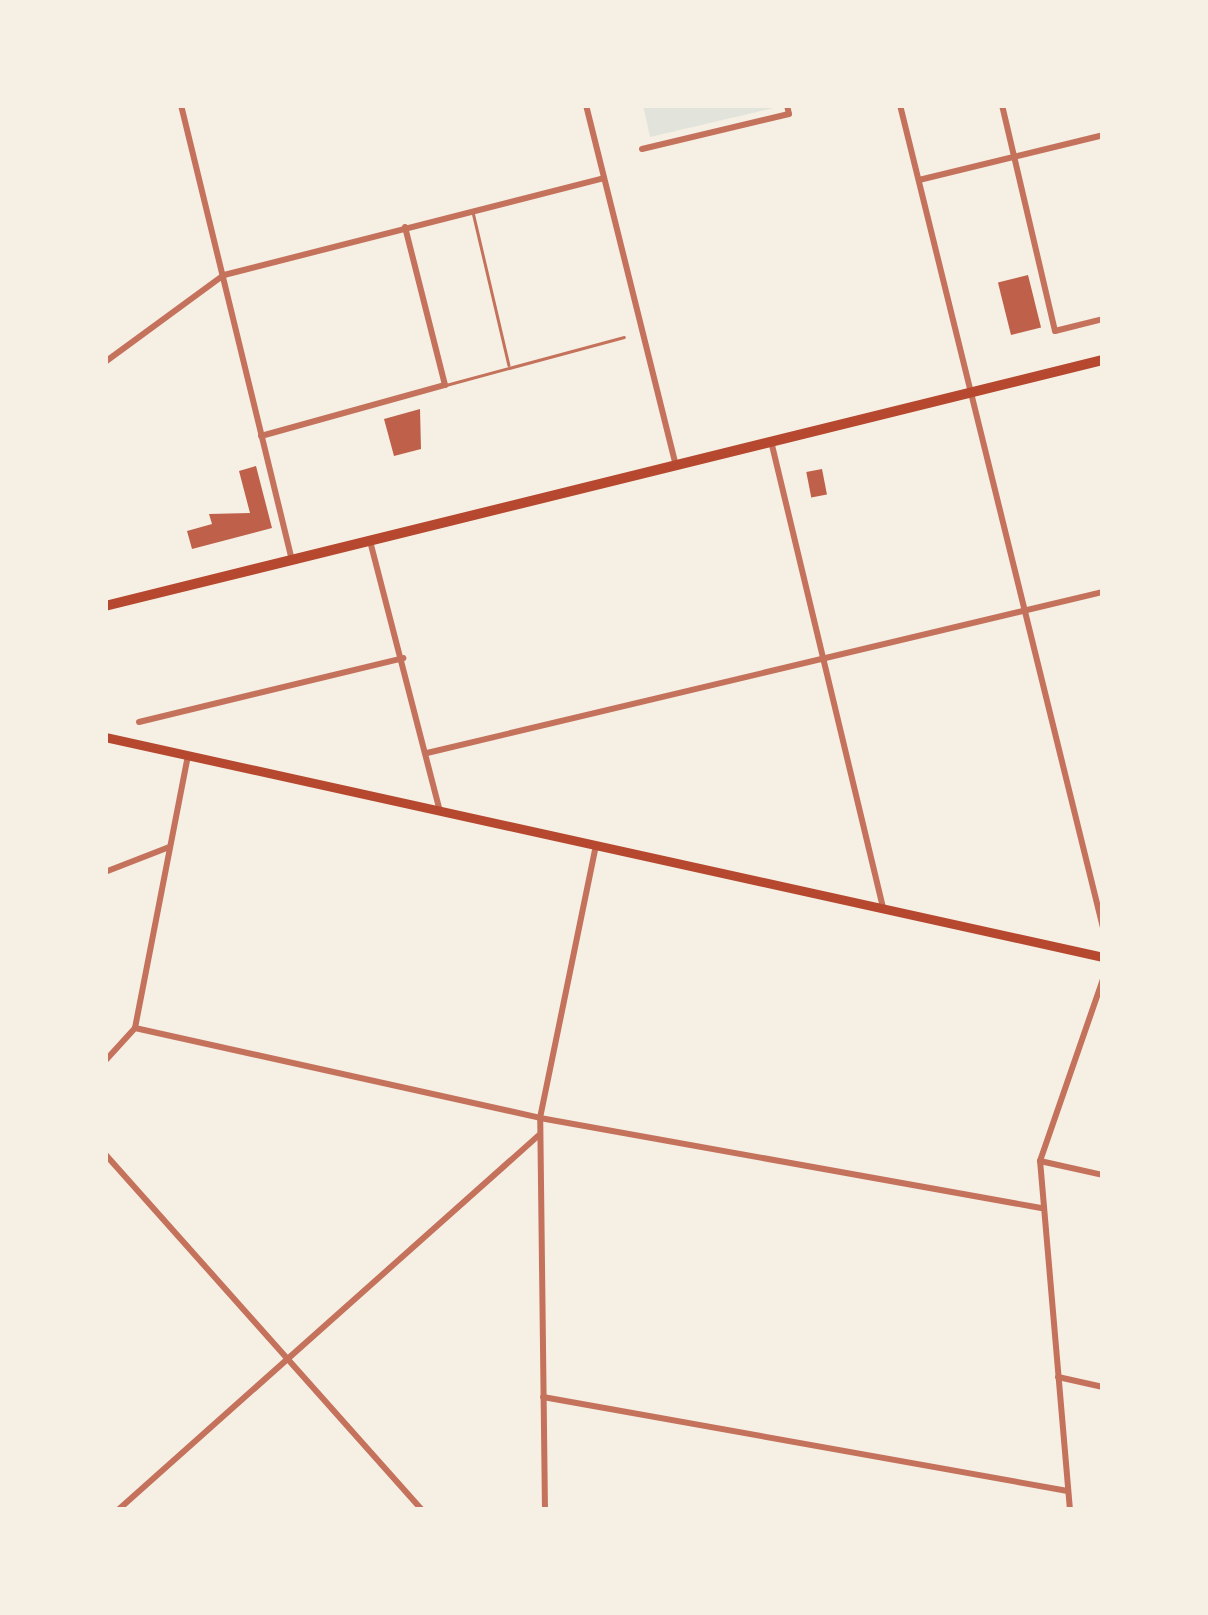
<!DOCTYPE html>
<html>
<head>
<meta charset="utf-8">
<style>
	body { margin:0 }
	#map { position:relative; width:1208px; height:1615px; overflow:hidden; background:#f6efe4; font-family:Ubuntu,sans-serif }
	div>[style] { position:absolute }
	.green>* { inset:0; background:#e2e4dc }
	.building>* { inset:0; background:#bf614a; transform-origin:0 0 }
	.service>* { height:2.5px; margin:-1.25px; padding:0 1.25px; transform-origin:1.25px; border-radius:1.25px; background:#c5725c }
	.minor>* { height:6px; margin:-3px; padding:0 3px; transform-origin:3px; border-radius:3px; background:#c5725c }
	.secondary>* { height:9px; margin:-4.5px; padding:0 4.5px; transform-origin:4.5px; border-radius:4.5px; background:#b5482f }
	.primary>* { height:10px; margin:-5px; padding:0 5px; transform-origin:5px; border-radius:5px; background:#b5482f }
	span { translate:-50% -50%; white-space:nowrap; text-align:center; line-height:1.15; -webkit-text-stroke:8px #f6efe4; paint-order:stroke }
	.frame { position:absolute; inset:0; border:108px solid #f6efe4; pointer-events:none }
</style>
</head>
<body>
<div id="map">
	<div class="green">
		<div style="clip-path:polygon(643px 105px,774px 105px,774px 108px,650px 137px)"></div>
	</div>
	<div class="building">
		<div style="left:1028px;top:275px;width:54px;height:31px;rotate:76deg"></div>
		<div style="clip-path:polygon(420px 409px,421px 449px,394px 456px,384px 419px)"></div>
		<div style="clip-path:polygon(256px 466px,272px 528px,192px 549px,187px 531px,212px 524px,209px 514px,250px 513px,239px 471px)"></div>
		<div style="left:822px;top:469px;width:26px;height:16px;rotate:79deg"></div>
	</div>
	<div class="service">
		<div style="left:473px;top:212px;width:157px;rotate:76.8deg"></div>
		<div style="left:446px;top:385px;width:184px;rotate:-15.1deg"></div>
	</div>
	<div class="minor">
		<div style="left:181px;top:105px;width:468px;rotate:76.3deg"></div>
		<div style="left:586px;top:105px;width:371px;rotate:76deg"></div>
		<div style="left:900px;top:105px;width:848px;rotate:76.14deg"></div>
		<div style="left:1002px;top:105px;width:232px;rotate:76.8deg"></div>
		<div style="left:1055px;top:331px;width:49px;rotate:-14deg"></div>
		<div style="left:642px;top:149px;width:151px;rotate:-13.4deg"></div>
		<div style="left:789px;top:114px;width:9px;rotate:-103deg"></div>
		<div style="left:919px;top:180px;width:189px;rotate:-13.7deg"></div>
		<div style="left:105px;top:362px;width:147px;rotate:-36.2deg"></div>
		<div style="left:224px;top:275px;width:392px;rotate:-14.3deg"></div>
		<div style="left:261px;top:436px;width:191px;rotate:-15.5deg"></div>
		<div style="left:445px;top:385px;width:163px;rotate:-104.2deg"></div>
		<div style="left:771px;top:441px;width:480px;rotate:76.5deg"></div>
		<div style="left:370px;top:541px;width:279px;rotate:75.5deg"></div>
		<div style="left:139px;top:722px;width:272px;rotate:-13.6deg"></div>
		<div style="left:427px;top:753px;width:695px;rotate:-13.4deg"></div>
		<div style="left:105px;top:872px;width:69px;rotate:-21.3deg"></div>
		<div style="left:135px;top:1028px;width:415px;rotate:12.5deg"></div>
		<div style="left:540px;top:1118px;width:509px;rotate:10.18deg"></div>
		<div style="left:105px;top:1061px;width:45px;rotate:-47.7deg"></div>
		<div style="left:135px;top:1028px;width:278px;rotate:-79deg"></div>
		<div style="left:105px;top:1154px;width:477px;rotate:48.3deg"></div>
		<div style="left:1040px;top:1161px;width:65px;rotate:12.5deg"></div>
		<div style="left:1058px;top:1377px;width:46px;rotate:12.5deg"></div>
		<div style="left:543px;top:1397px;width:533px;rotate:10.15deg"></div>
		<div style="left:118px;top:1510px;width:564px;rotate:-41.69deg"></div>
		<div style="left:545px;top:1510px;width:392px;rotate:-90.7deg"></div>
		<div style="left:540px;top:1118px;width:279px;rotate:-78.4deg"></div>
		<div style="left:1070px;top:1510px;width:350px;rotate:-94.9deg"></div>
		<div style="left:1040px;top:1161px;width:193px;rotate:-70.9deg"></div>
	</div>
	<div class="secondary">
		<div style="left:105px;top:737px;width:1022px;rotate:12.43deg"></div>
	</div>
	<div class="primary">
		<div style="left:105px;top:606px;width:1028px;rotate:-13.85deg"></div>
	</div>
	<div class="frame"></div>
</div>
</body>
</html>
